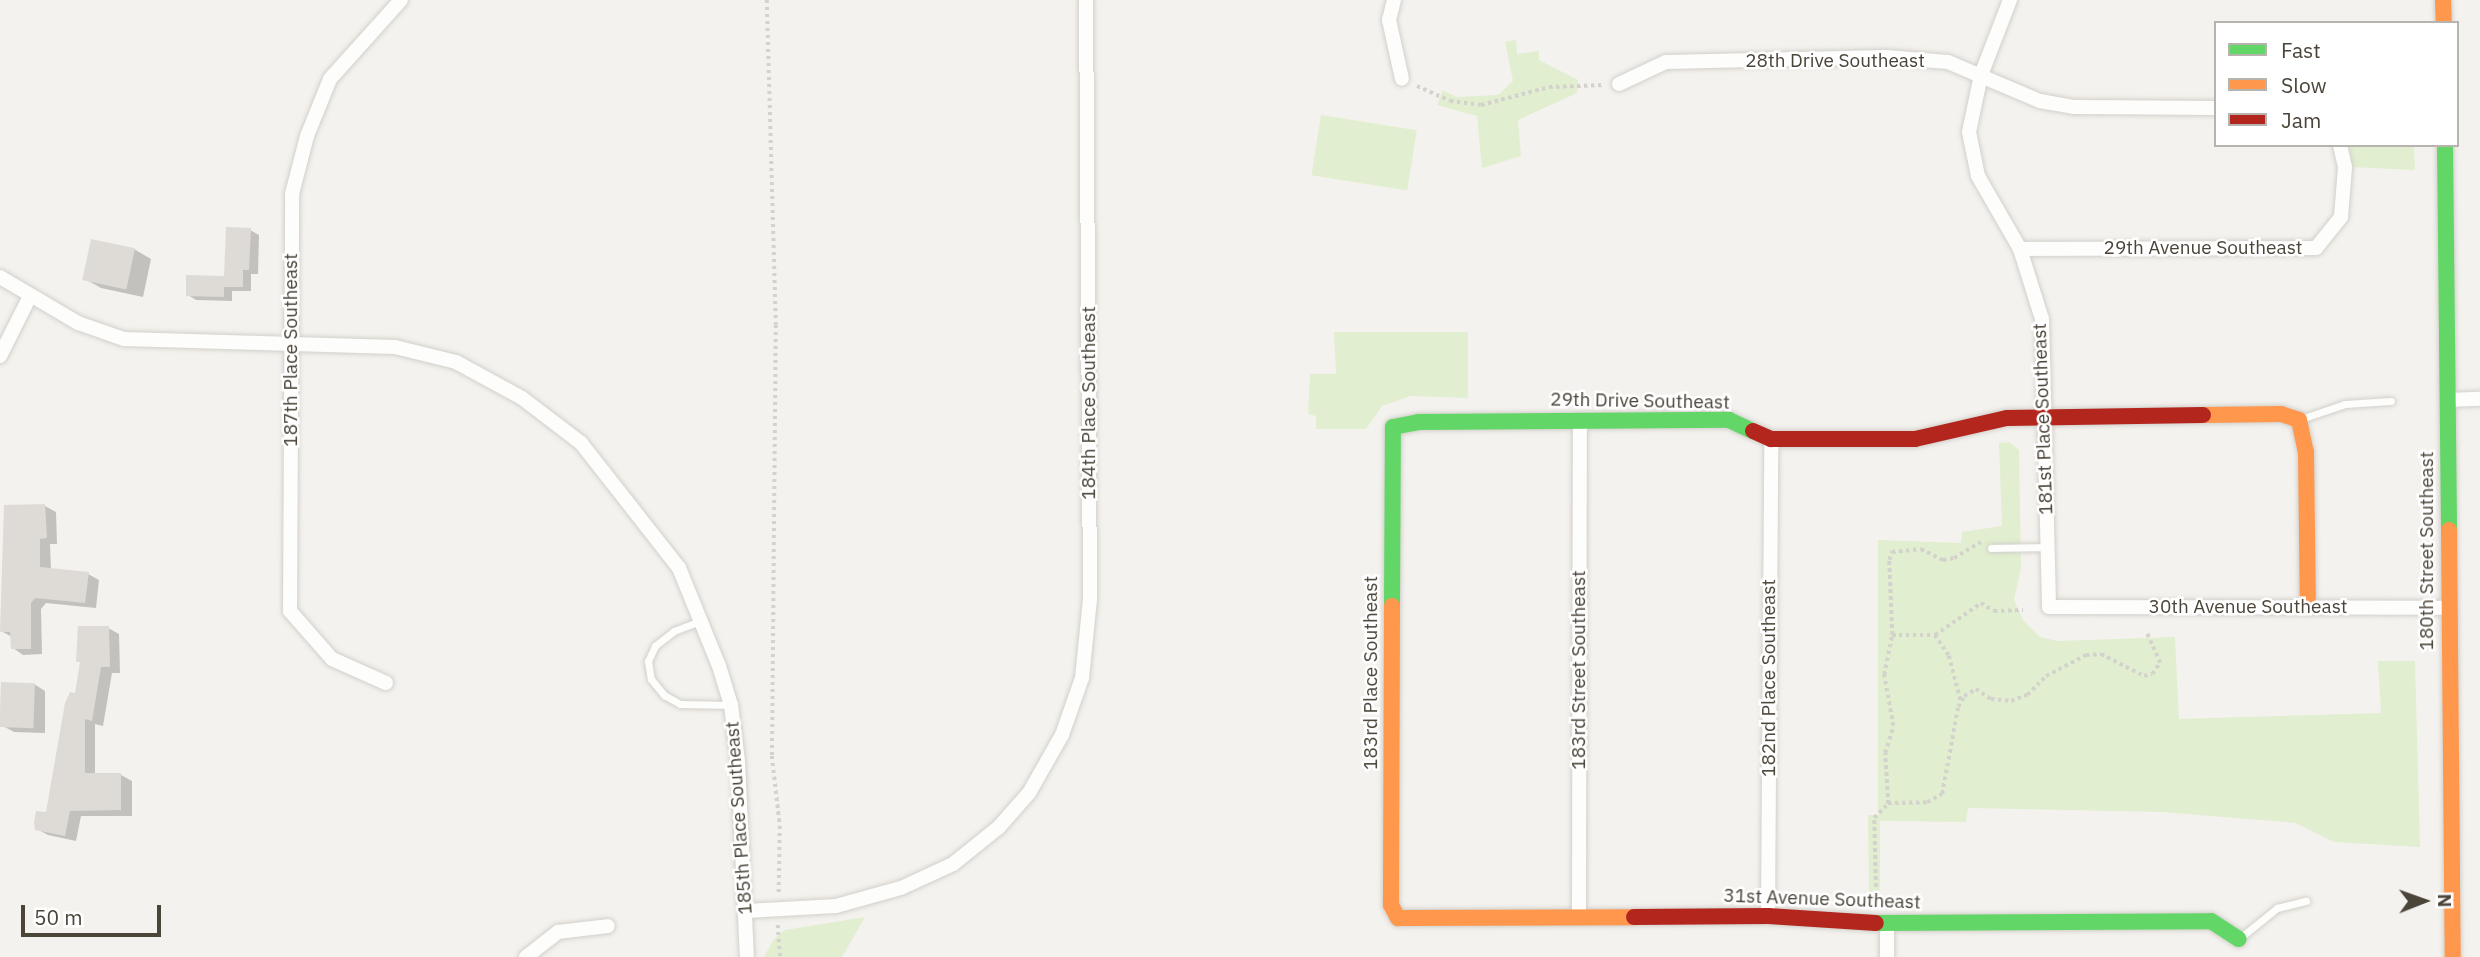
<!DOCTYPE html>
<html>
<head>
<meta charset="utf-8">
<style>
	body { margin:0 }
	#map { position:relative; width:2480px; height:957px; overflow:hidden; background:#f4f2ee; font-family:"IBM Plex Sans",sans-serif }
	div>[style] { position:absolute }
	.green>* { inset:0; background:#e1eecf; transform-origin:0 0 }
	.shadow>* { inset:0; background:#0003 }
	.building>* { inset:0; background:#dedbd6; transform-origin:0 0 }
	.path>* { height:3.5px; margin-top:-1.75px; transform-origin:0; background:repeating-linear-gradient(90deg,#d3d2cc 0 3.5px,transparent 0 7px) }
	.roads { filter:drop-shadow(0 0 2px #d2d0cb) drop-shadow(0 0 2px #d2d0cb) }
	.lane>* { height:7px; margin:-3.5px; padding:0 3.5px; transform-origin:3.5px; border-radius:3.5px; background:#fdfdfc }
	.street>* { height:14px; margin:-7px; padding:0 7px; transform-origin:7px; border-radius:7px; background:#fdfdfc }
	.fast>* { height:16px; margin:-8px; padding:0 8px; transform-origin:8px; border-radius:8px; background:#63d668 }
	.slow>* { height:16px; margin:-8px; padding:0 8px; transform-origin:8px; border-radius:8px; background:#ff974d }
	.jam>* { height:16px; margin:-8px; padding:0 8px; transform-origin:8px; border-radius:8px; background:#b3261e }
	span { translate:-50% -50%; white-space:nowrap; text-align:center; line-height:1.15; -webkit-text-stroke:5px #fff; paint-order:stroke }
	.street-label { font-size:19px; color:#4b4439 }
	.legend { position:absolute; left:2214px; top:21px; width:245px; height:126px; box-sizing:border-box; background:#fff; border:2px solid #b7b4b0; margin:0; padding:9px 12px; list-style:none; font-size:21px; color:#4b4439 }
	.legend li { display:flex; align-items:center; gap:14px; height:35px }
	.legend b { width:35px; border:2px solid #b7b4b0 }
	.north { position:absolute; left:2389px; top:866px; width:70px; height:70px; -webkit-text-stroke:5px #fff; paint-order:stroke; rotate:89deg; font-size:19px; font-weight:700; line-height:28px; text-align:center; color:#4b4439 }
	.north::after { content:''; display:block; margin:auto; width:24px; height:32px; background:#4b4439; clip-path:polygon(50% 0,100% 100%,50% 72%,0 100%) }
	.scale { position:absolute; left:21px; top:905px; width:140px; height:32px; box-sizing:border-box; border:4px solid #4b4439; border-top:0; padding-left:9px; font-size:21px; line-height:24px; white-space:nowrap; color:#4b4439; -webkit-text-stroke:5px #fff; paint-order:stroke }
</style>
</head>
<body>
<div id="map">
	<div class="green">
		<div style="clip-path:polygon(1516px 40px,1517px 54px,1539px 51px,1539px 60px,1578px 80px,1577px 93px,1518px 120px,1521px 156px,1482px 168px,1477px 116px,1437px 105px,1443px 90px,1456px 97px,1498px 95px,1513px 81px,1505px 42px)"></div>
		<div style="left:1321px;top:115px;width:97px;height:61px;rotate:9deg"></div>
		<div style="clip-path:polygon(2350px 145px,2414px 145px,2415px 170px,2351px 167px)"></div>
		<div style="clip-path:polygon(1334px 332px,1468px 332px,1468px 398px,1411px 396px,1382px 406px,1366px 429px,1316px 429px,1316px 416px,1308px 414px,1310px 374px,1336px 374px)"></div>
		<div style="clip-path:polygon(2009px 442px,2019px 450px,2021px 568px,2014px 600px,2023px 620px,2040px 637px,2058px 641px,2175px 637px,2179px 719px,2381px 713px,2378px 661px,2415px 661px,2420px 847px,2334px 842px,2296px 823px,2162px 812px,1968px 808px,1966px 822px,1880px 821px,1880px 897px,1869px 897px,1868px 815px,1878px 815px,1878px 540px,1961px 543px,1962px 532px,2002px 526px,1999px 443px)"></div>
		<div style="clip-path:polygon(865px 917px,842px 957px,764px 957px,774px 939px,785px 930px)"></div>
	</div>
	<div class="shadow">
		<div style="clip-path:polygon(250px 230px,259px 235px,258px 274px,251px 274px,251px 291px,232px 291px,232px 301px,196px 300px,188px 295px,226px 278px)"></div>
		<div style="clip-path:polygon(134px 249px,151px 259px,143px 297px,101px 288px,85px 279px)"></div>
		<div style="clip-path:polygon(45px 506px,56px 512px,57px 544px,50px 544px,51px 570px,88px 574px,99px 580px,96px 608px,46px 603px,41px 609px,42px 654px,23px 655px,13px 648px,12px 637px,1px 631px)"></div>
		<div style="clip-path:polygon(108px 628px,119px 634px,120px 673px,112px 673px,103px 726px,95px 724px,95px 775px,121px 775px,132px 781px,132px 816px,81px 816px,76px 841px,48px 835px,37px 829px,47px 814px,77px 695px,82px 663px,78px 661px)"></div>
		<div style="clip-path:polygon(34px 684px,45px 691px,45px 733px,14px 732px,3px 726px)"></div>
	</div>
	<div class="building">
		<div style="clip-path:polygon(226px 227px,251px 228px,249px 270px,243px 270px,243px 287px,224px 287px,224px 297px,186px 296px,186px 275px,224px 276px)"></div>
		<div style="left:91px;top:239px;width:45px;height:42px;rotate:12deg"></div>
		<div style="clip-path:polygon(45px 504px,47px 538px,40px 539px,40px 567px,89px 572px,85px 603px,35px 598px,31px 603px,31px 649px,11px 649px,10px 632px,0 632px,4px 505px)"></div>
		<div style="clip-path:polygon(78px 626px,109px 626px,110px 667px,101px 667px,92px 721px,85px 719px,85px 773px,121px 773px,121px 810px,70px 811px,65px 836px,35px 830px,34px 823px,36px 811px,46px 812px,65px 703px,70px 692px,75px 693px,80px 662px,76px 662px)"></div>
		<div style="left:1px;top:682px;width:34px;height:45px;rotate:2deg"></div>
	</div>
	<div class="path">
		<div style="left:767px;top:0;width:325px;rotate:88.4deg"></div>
		<div style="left:776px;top:325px;width:431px;rotate:90.5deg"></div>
		<div style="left:772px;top:756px;width:70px;rotate:83.5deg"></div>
		<div style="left:780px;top:826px;width:67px;rotate:90.9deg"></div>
		<div style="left:1417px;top:86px;width:36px;rotate:24deg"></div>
		<div style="left:1450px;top:101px;width:31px;rotate:7deg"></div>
		<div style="left:1481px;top:105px;width:70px;rotate:-14.8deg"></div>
		<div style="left:1549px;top:87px;width:54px;rotate:-2.1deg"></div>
		<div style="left:1892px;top:635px;width:43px"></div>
		<div style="left:1935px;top:635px;width:25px;rotate:56deg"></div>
		<div style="left:1949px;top:656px;width:48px;rotate:75.4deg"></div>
		<div style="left:1935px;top:635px;width:56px;rotate:-34.8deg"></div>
		<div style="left:1981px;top:603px;width:15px;rotate:32deg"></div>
		<div style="left:1994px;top:611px;width:29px;rotate:-2deg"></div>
		<div style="left:1888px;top:803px;width:39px;rotate:-1deg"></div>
		<div style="left:1927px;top:802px;width:17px;rotate:-28deg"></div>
		<div style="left:1942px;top:794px;width:88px;rotate:-79.6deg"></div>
		<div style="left:1958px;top:707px;width:13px;rotate:-61deg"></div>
		<div style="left:1964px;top:696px;width:14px;rotate:-30deg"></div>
		<div style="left:1976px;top:689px;width:18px;rotate:34deg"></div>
		<div style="left:1991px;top:699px;width:20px;rotate:6deg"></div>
		<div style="left:2011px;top:701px;width:17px;rotate:-21deg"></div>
		<div style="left:2027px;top:695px;width:27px;rotate:-45deg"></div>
		<div style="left:2046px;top:676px;width:45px;rotate:-27.7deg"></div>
		<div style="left:2086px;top:655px;width:15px;rotate:-4deg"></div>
		<div style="left:2101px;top:654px;width:48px;rotate:27.1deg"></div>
		<div style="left:2144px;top:676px;width:8px;rotate:-14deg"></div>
		<div style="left:2152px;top:674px;width:14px;rotate:-54deg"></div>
		<div style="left:2160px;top:663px;width:34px;rotate:-114deg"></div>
		<div style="left:1876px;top:901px;width:83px;rotate:-91.4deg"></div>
		<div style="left:1874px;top:818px;width:20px;rotate:-45deg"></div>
		<div style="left:1888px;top:804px;width:51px;rotate:-93.4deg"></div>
		<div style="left:1885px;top:753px;width:28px;rotate:-73deg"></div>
		<div style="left:1893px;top:726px;width:52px;rotate:-100deg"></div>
		<div style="left:1884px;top:675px;width:41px;rotate:-78.7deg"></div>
		<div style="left:1892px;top:635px;width:75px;rotate:-92.3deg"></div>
		<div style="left:1889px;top:560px;width:9px;rotate:-69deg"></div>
		<div style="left:1892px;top:552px;width:29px;rotate:-6deg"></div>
		<div style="left:1921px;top:549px;width:25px;rotate:27deg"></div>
		<div style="left:1943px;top:560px;width:11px;rotate:-10deg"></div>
		<div style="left:1954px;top:558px;width:31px;rotate:-31deg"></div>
		<div style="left:778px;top:925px;width:32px;rotate:86deg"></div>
	</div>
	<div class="roads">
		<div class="lane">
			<div style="left:2301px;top:419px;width:46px;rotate:-18.8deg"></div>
			<div style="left:2345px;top:404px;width:46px;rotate:-3.7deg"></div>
			<div style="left:1991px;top:548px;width:56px;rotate:-1deg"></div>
			<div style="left:700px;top:621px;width:28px;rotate:159deg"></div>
			<div style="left:674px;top:631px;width:24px;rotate:142deg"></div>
			<div style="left:655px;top:646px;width:17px;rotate:115deg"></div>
			<div style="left:648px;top:661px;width:18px;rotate:81deg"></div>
			<div style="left:651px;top:679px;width:21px;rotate:51deg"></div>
			<div style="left:664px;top:695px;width:18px;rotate:29deg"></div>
			<div style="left:680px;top:704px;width:51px;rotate:1.1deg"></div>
			<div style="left:2240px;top:938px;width:48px;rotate:-39deg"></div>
			<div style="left:2277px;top:908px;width:30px;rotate:-14deg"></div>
		</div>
		<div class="street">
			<div style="left:1394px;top:0;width:21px;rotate:104deg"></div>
			<div style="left:1389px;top:20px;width:60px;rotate:77.6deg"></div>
			<div style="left:2010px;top:0;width:80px;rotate:111.1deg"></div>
			<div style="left:1981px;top:75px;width:58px;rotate:101.9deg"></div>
			<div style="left:1969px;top:132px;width:45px;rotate:78.4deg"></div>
			<div style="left:1978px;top:176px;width:84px;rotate:60.1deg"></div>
			<div style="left:2020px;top:249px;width:73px;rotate:72.6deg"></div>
			<div style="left:2042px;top:319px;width:288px;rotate:88.6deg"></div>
			<div style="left:2049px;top:607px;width:398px;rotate:0.1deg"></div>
			<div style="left:1619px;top:84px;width:52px;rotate:-25.1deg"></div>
			<div style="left:1666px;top:62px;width:220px;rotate:-1.3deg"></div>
			<div style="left:1886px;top:57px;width:62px;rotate:4.6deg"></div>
			<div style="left:1948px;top:62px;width:100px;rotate:23deg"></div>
			<div style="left:2040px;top:101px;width:35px;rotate:10deg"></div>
			<div style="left:2074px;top:107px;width:142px;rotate:0.4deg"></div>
			<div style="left:2020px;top:249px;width:296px;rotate:-0.2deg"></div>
			<div style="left:2316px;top:248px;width:40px;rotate:-51deg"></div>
			<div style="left:2341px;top:217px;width:50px;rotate:-85.4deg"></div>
			<div style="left:2345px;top:167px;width:23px;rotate:-103deg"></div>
			<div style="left:0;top:277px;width:91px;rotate:30.5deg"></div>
			<div style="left:78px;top:323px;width:49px;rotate:19.2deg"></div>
			<div style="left:124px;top:339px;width:271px;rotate:1.7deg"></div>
			<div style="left:395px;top:347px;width:63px;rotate:13.8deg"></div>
			<div style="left:456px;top:362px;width:75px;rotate:28.6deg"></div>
			<div style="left:522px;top:398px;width:74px;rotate:37.3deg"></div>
			<div style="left:581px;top:443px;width:159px;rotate:51.9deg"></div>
			<div style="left:679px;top:568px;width:106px;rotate:67.8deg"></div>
			<div style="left:719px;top:666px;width:41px;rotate:72.9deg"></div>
			<div style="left:731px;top:705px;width:56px;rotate:82.9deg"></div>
			<div style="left:738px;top:761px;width:196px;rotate:87.4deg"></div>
			<div style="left:0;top:356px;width:67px;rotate:-63.4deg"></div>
			<div style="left:2447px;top:400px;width:33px;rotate:-2deg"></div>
			<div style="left:386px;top:683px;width:59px;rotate:-156deg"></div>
			<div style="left:332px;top:659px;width:64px;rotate:-131.2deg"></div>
			<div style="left:290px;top:611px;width:417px;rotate:-89.7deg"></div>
			<div style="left:292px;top:194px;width:60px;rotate:-75.5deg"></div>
			<div style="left:307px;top:136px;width:61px;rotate:-68deg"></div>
			<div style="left:330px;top:79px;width:106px;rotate:-48.1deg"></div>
			<div style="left:746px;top:911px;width:90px;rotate:-3.2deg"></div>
			<div style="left:836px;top:906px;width:67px;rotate:-15.5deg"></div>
			<div style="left:901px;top:888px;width:57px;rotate:-24.8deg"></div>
			<div style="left:953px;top:864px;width:59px;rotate:-38.8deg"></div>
			<div style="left:999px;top:827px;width:45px;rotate:-48.6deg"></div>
			<div style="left:1029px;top:793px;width:67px;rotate:-60.4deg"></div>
			<div style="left:1062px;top:735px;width:60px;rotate:-70.7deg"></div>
			<div style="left:1082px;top:678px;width:79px;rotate:-84.2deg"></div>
			<div style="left:1090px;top:599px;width:599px;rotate:-90.38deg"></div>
			<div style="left:1768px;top:916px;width:477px;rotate:-89.6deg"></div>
			<div style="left:1579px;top:918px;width:497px;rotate:-89.9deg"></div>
			<div style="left:1887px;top:924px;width:33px;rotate:90deg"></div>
			<div style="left:526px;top:957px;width:41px;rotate:-38deg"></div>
			<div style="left:558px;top:932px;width:50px;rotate:-6.8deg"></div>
		</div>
		<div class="fast">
			<div style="left:2445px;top:145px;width:385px;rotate:89.4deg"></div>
			<div style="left:1392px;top:606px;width:179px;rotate:-89.7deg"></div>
			<div style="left:1393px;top:427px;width:26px;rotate:-11deg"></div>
			<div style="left:1419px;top:422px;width:310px;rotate:-0.4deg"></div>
			<div style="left:1729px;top:420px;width:26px;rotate:25deg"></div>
			<div style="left:1876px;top:923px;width:335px;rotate:-0.3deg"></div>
			<div style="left:2211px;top:921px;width:33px;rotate:33deg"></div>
		</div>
		<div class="slow">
			<div style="left:2443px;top:0;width:23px;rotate:88deg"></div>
			<div style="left:2203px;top:415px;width:78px;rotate:-0.7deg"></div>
			<div style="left:2281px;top:414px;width:19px;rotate:18deg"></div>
			<div style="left:2299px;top:420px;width:33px;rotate:78deg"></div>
			<div style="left:2306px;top:452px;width:155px;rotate:89.3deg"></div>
			<div style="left:2449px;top:530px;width:427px;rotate:89.5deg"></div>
			<div style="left:1392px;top:606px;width:299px;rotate:90.2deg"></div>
			<div style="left:1391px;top:905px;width:15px;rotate:62deg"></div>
			<div style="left:1398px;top:918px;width:236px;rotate:-0.2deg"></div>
		</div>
		<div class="jam">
			<div style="left:1753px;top:431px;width:20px;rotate:24deg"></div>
			<div style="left:1771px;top:439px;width:144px"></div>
			<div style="left:1915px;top:439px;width:94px;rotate:-12.9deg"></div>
			<div style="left:2007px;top:418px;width:196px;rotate:-0.9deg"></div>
			<div style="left:1634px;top:917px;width:134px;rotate:-0.4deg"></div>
			<div style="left:1768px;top:916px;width:108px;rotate:3.7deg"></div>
		</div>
	</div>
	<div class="street-label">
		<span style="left:1835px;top:61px">28th Drive Southeast</span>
		<span style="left:2203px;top:248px">29th Avenue Southeast</span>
		<span style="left:291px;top:350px;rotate:-90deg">187th Place Southeast</span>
		<span style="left:1640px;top:401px;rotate:1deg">29th Drive Southeast</span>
		<span style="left:1089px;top:403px;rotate:-90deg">184th Place Southeast</span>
		<span style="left:2043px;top:419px;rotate:-92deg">181st Place Southeast</span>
		<span style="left:2427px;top:551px;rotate:-90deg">180th Street Southeast</span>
		<span style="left:2248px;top:607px">30th Avenue Southeast</span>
		<span style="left:1579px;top:670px;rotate:-90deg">183rd Street Southeast</span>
		<span style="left:1371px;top:673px;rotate:-90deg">183rd Place Southeast</span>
		<span style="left:1769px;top:678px;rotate:-90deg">182nd Place Southeast</span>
		<span style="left:739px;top:818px;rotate:-94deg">185th Place Southeast</span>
		<span style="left:1822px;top:899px;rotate:2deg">31st Avenue Southeast</span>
	</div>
	<ul class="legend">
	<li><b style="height:9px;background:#63d668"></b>Fast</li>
	<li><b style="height:9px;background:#ff974d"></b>Slow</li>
	<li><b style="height:9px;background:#b3261e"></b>Jam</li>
	</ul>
	<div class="north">N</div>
	<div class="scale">50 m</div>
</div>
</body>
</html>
